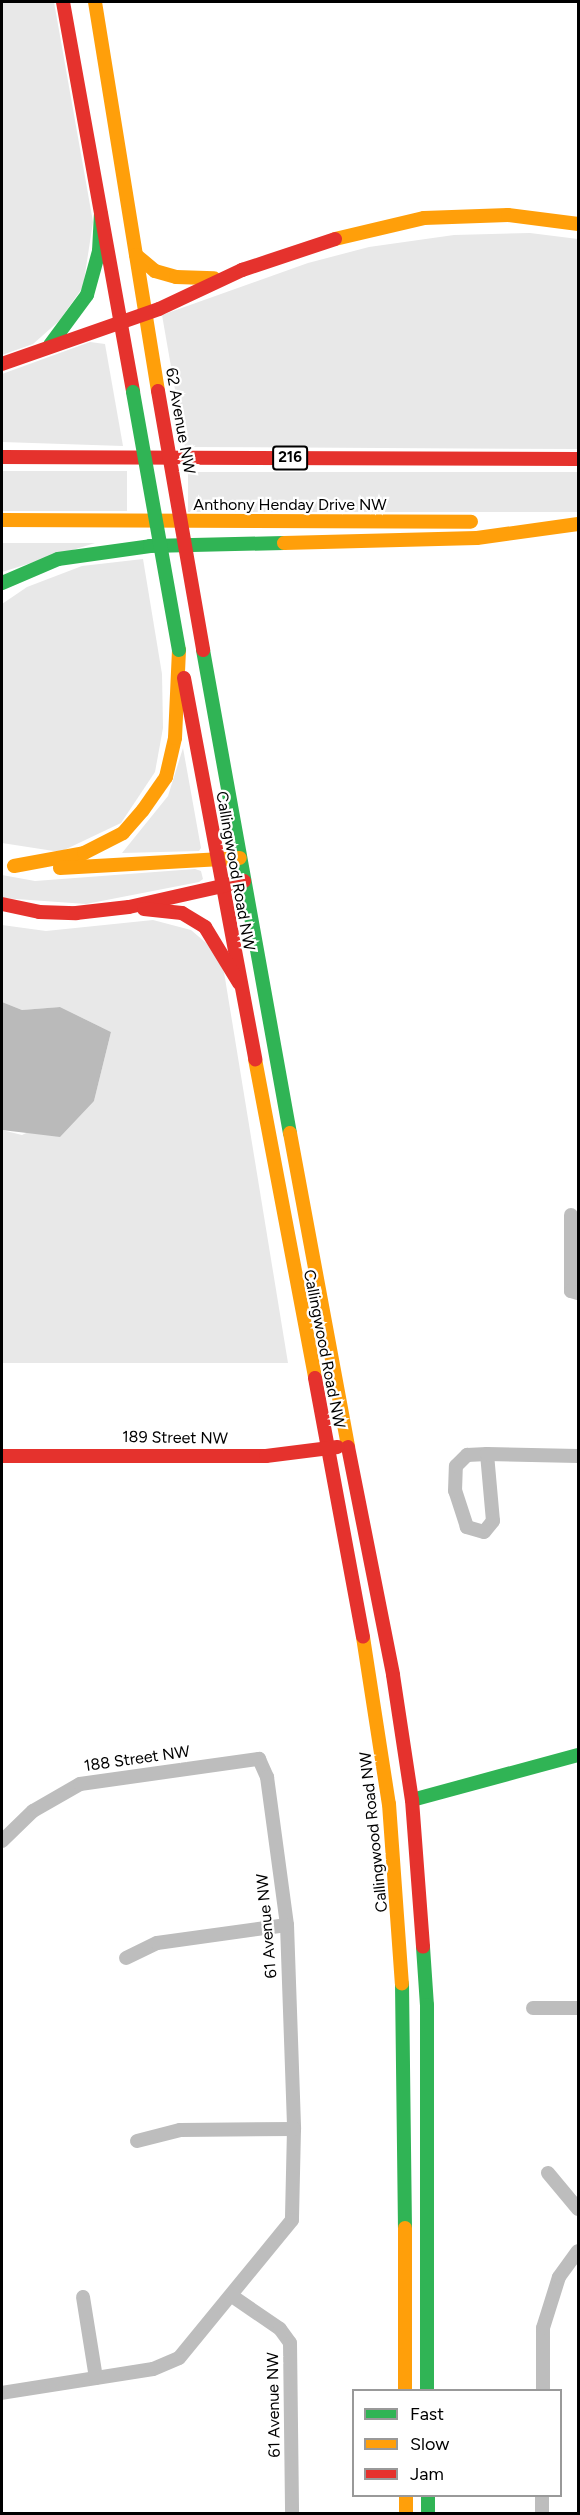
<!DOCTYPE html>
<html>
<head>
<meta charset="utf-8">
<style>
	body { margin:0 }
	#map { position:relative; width:580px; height:2515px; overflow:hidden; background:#fff; font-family:Figtree,sans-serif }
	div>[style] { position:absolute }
	.green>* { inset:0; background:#e8e8e8; transform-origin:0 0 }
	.water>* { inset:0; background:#bababa }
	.street>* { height:14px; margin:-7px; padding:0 7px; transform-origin:7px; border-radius:7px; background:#bdbdbd }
	.fast>* { height:14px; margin:-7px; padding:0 7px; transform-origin:7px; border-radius:7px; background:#30b455 }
	.slow>* { height:14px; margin:-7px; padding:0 7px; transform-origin:7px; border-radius:7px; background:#ff9f0a }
	.jam>* { height:14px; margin:-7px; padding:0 7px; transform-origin:7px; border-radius:7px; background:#e5322d }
	.fast-bridge>* { height:14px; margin:-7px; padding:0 7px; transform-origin:7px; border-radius:7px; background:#30b455 }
	.jam-bridge>* { height:14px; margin:-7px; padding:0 7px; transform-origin:7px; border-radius:7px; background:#e5322d }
	span { translate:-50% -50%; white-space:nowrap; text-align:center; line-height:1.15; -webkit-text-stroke:4.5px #fff; paint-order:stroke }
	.shield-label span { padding:2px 4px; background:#fff; border:2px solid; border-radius:4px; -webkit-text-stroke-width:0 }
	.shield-label { font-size:15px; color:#000; font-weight:700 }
	.street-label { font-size:16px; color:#000 }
	.frame { position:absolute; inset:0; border:3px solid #000; pointer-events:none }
	.legend { position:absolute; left:352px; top:2389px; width:210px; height:108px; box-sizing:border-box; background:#fff; border:2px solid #999; margin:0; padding:8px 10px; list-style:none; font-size:18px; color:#000 }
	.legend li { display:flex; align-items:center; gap:12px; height:30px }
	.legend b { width:30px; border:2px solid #999 }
</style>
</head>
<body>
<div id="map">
	<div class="green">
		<div style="clip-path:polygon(2px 2px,54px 2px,93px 222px,83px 287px,59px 321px,33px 344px,2px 355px)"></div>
		<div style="clip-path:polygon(530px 233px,578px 239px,578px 449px,185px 447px,162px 315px,308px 263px,369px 247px,454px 235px)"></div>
		<div style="clip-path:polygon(90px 342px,105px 344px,123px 446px,2px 442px,2px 374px)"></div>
		<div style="left:2px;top:471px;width:125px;height:40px"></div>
		<div style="left:188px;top:472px;width:390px;height:40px"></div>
		<div style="clip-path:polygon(2px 543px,95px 543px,2px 572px)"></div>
		<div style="clip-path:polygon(143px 559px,162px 674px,163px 728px,155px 772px,121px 823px,60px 852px,2px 843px,2px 604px,27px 587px,82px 566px)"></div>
		<div style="clip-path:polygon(183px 748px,201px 848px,199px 851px,122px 853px,168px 796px)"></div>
		<div style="clip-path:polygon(195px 869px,201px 871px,203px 879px,199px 882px,86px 904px,2px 898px,2px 875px,35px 881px)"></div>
		<div style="clip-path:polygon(153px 920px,191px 930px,212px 948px,224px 972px,288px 1363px,2px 1363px,2px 1130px,22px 1135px,94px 1101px,111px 1032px,60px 1007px,22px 1010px,2px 1002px,2px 925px,46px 931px)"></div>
	</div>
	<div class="water">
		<div style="clip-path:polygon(2px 1002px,22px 1010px,60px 1007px,111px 1032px,94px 1101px,60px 1137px,2px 1130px)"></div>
	</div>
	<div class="street">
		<div style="left:571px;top:1215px;width:76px;rotate:90deg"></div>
		<div style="left:571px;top:1291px;width:7px;rotate:16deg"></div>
		<div style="left:487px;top:1454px;width:67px;rotate:84.9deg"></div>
		<div style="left:493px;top:1521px;width:14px;rotate:129deg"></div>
		<div style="left:484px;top:1532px;width:18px;rotate:-164deg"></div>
		<div style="left:467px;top:1527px;width:38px;rotate:-108deg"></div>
		<div style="left:455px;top:1491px;width:25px;rotate:-88deg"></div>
		<div style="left:456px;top:1466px;width:16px;rotate:-45deg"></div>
		<div style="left:467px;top:1455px;width:20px;rotate:-3deg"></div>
		<div style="left:487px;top:1454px;width:91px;rotate:1.3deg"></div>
		<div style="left:2px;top:1841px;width:43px;rotate:-44.1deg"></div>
		<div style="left:33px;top:1811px;width:54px;rotate:-29.9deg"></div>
		<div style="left:80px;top:1784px;width:181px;rotate:-8deg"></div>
		<div style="left:259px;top:1759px;width:20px;rotate:66deg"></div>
		<div style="left:267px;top:1777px;width:149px;rotate:82.3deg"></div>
		<div style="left:287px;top:1925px;width:204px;rotate:88deg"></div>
		<div style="left:294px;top:2129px;width:91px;rotate:91.3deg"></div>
		<div style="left:292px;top:2220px;width:178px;rotate:129.3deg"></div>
		<div style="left:179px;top:2358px;width:28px;rotate:157deg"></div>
		<div style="left:153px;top:2369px;width:153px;rotate:171deg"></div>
		<div style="left:126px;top:1958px;width:34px;rotate:-26deg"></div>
		<div style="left:157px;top:1943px;width:131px;rotate:-7.9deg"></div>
		<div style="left:533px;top:2008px;width:45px"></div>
		<div style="left:137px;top:2141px;width:44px;rotate:-14.3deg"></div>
		<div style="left:180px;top:2130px;width:114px;rotate:-0.5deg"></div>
		<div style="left:548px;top:2173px;width:47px;rotate:50.2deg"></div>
		<div style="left:232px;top:2296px;width:58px;rotate:34.5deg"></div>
		<div style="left:280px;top:2329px;width:17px;rotate:54deg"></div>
		<div style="left:290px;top:2343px;width:171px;rotate:89.3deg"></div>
		<div style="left:83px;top:2297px;width:82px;rotate:80.9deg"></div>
		<div style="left:543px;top:2390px;width:62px;rotate:-90deg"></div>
		<div style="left:543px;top:2328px;width:53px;rotate:-72.6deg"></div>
		<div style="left:559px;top:2277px;width:32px;rotate:-54deg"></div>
		<div style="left:542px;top:2514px;width:18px;rotate:-90deg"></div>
	</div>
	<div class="fast">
		<div style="left:50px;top:345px;width:62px;rotate:-53.5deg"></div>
		<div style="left:87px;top:295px;width:46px;rotate:-74.7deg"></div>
		<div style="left:99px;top:251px;width:37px;rotate:-87deg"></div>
		<div style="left:2px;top:583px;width:61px;rotate:-23.2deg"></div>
		<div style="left:58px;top:559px;width:93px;rotate:-8deg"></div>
		<div style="left:150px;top:546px;width:134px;rotate:-1.3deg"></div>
		<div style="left:203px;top:650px;width:491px;rotate:79.8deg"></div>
		<div style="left:412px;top:1800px;width:172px;rotate:-15.2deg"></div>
		<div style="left:423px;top:1947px;width:58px;rotate:86.1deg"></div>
		<div style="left:427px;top:2005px;width:385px;rotate:90deg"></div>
		<div style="left:402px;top:1984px;width:244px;rotate:89.3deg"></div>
		<div style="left:428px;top:2496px;width:18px;rotate:90deg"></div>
	</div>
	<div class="slow">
		<div style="left:95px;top:2px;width:394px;rotate:80.8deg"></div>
		<div style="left:335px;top:239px;width:91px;rotate:-13.3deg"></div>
		<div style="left:424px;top:218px;width:84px;rotate:-2deg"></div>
		<div style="left:508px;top:215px;width:71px;rotate:7.3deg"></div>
		<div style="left:136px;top:255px;width:25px;rotate:40deg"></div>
		<div style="left:155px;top:271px;width:22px;rotate:16deg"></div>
		<div style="left:176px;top:277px;width:38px;rotate:2deg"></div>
		<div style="left:2px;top:520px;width:469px;rotate:0.2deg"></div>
		<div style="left:284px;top:543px;width:193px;rotate:-1.5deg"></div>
		<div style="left:477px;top:538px;width:102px;rotate:-7.9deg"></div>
		<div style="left:14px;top:866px;width:71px;rotate:-10.5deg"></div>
		<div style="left:84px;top:853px;width:44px;rotate:-27.1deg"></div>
		<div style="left:123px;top:833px;width:30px;rotate:-49deg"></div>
		<div style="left:143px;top:810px;width:40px;rotate:-55.1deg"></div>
		<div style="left:166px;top:777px;width:40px;rotate:-77deg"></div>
		<div style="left:175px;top:738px;width:88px;rotate:-87.4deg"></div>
		<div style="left:60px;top:868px;width:180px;rotate:-3.2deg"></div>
		<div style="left:255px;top:1059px;width:325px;rotate:79.3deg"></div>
		<div style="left:290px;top:1133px;width:319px;rotate:79.5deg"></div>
		<div style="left:363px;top:1637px;width:169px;rotate:81.2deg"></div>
		<div style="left:389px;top:1804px;width:180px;rotate:85.9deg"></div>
		<div style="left:405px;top:2228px;width:162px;rotate:90deg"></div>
		<div style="left:406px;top:2496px;width:18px;rotate:90deg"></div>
	</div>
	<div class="jam">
		<div style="left:63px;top:2px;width:396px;rotate:79.8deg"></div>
		<div style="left:2px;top:364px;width:166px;rotate:-19.3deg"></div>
		<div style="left:159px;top:309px;width:92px;rotate:-25.2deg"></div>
		<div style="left:242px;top:270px;width:98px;rotate:-18.4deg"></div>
		<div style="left:2px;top:457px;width:576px;rotate:0.2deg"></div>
		<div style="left:184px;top:678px;width:388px;rotate:79.4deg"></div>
		<div style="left:2px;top:904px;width:38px;rotate:12deg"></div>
		<div style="left:39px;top:912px;width:37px;rotate:2deg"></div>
		<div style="left:76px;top:913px;width:53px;rotate:-6.5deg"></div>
		<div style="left:129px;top:907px;width:118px;rotate:-12.7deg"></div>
		<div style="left:144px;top:909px;width:38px;rotate:6deg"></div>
		<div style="left:182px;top:913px;width:27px;rotate:31deg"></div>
		<div style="left:205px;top:927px;width:66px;rotate:58.7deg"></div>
		<div style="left:315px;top:1378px;width:263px;rotate:79.5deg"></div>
		<div style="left:348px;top:1447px;width:232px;rotate:78.8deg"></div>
		<div style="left:393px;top:1675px;width:126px;rotate:81.4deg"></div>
		<div style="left:412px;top:1800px;width:147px;rotate:85.7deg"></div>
		<div style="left:2px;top:1456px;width:264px"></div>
		<div style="left:266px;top:1456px;width:72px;rotate:-7.2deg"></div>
	</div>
	<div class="fast-bridge">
		<div style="left:133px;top:392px;width:262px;rotate:79.9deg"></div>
	</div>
	<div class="jam-bridge">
		<div style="left:158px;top:391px;width:263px;rotate:80.1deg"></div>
	</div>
	<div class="shield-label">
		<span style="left:290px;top:458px">216</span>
	</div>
	<div class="street-label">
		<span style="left:180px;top:421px;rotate:80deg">62 Avenue NW</span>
		<span style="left:290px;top:505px">Anthony Henday Drive NW</span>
		<span style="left:235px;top:871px;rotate:80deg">Callingwood Road NW</span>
		<span style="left:324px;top:1349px;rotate:79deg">Callingwood Road NW</span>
		<span style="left:175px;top:1438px;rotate:1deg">189 Street NW</span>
		<span style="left:137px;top:1759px;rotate:-8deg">188 Street NW</span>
		<span style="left:374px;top:1832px;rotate:-96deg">Callingwood Road NW</span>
		<span style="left:267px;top:1926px;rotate:-95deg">61 Avenue NW</span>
		<span style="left:274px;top:2405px;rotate:-91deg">61 Avenue NW</span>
	</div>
	<div class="frame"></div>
	<ul class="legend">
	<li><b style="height:8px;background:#30b455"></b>Fast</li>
	<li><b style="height:8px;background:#ff9f0a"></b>Slow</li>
	<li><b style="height:8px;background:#e5322d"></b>Jam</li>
	</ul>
</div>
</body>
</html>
